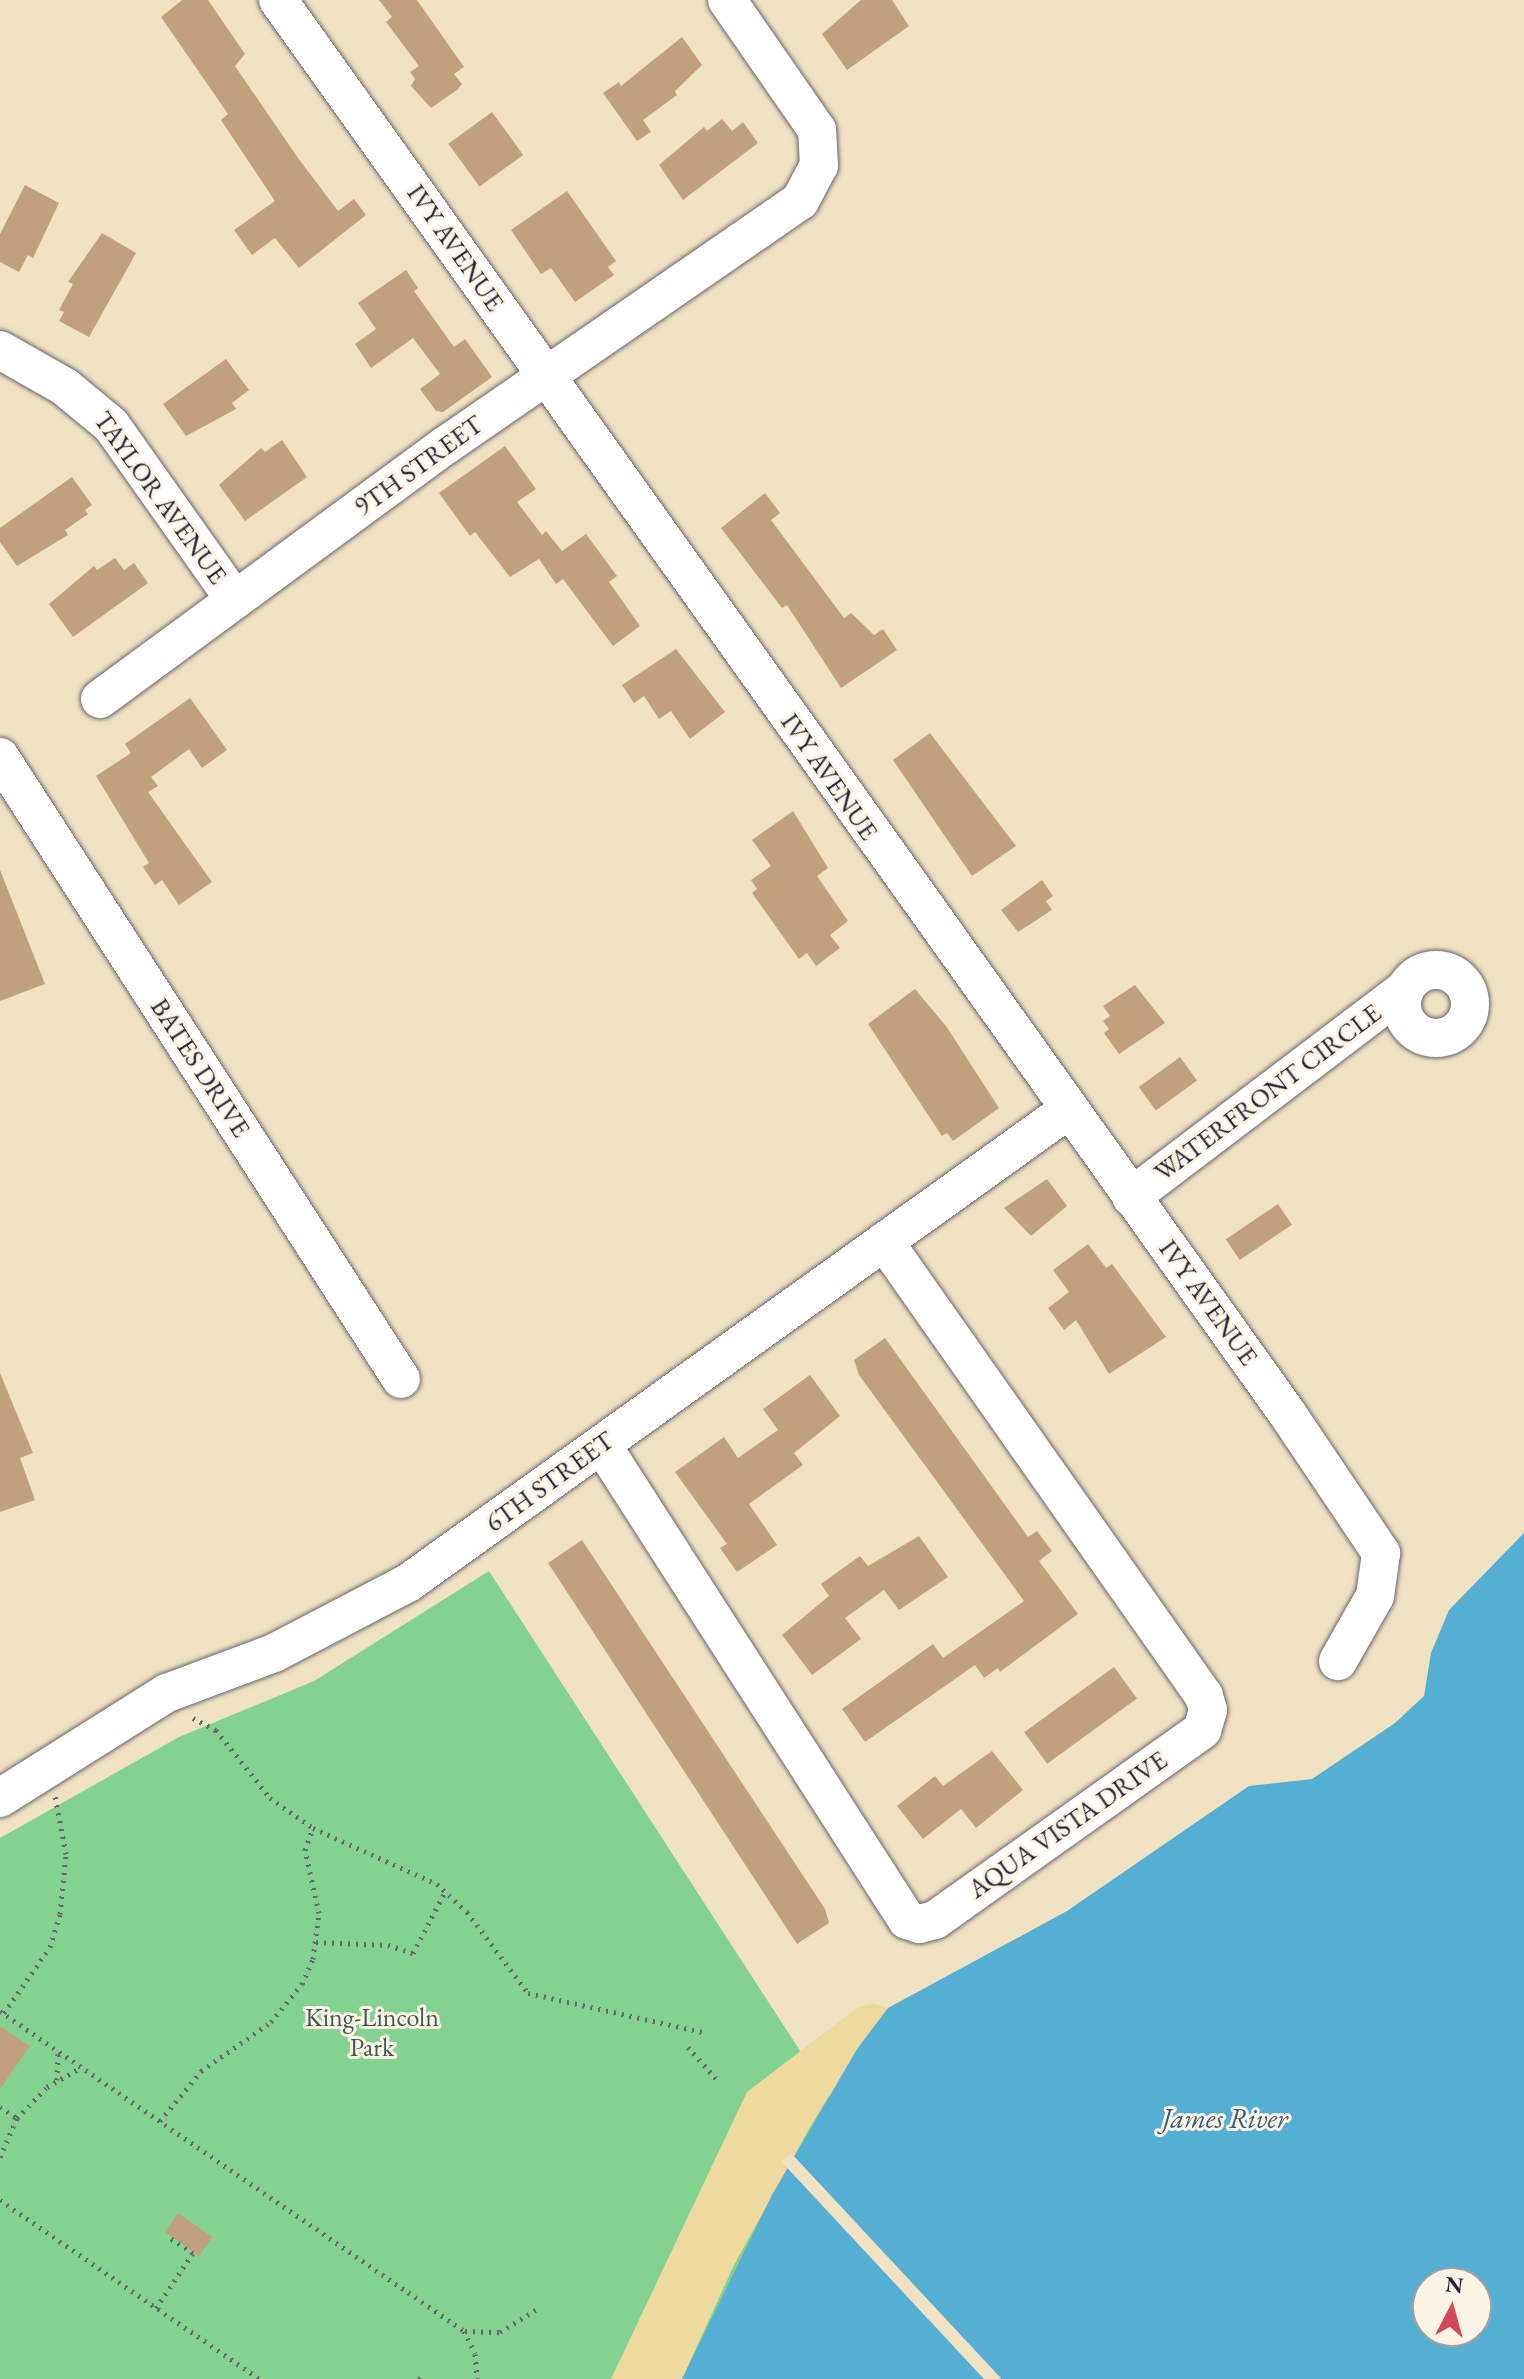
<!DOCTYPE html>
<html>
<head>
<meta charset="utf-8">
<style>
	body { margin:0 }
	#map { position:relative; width:1524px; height:2379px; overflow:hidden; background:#f1e2c4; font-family:"EB Garamond",serif }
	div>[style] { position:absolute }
	.green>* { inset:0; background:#84d291 }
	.sand>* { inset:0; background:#eeda9e }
	.water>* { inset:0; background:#54afd2 }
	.pier>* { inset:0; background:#f1e2c4; transform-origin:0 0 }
	.building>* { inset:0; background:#c1a07e; transform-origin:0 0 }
	.path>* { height:5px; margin-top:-2.5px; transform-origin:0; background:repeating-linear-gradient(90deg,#6a656b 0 2px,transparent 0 8px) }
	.roads { filter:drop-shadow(0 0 2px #6a656b) drop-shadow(0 0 2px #6a656b) }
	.minor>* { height:38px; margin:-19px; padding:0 19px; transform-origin:19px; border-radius:19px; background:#fff }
	.minor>.ring { margin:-19px; padding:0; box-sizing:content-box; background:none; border:38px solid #fff; border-radius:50% }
	span { translate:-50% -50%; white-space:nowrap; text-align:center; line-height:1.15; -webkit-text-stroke:6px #fcf5e5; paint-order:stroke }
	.street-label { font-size:26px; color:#22223b }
	.park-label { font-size:26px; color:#3f5755 }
	.water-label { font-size:28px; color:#365a77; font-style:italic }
	.north { position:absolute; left:1412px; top:2267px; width:80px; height:80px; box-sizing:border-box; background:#fcf5e5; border:2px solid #a5a1a1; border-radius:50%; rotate:6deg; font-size:22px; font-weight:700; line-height:32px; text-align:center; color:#22223b }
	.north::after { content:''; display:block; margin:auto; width:28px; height:36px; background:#d1495b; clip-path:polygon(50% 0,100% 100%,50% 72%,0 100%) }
</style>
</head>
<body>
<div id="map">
	<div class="green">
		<div style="clip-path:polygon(489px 1571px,830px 2097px,682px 2379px,0 2379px,0 1838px,179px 1737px,314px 1681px)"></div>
	</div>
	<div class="sand">
		<div style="clip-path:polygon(873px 2004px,889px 2008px,857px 2049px,809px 2129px,734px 2265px,682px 2379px,611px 2379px,747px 2092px,858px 2007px)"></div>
	</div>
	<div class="water">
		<div style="clip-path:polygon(evenodd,1524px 1533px,1524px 2379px,682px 2379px,772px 2195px,857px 2049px,888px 2008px,1067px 1911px,1249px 1786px,1312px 1779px,1395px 1723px,1424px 1696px,1431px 1653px,1449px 1610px,1524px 1533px,1428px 2283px,1476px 2283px,1476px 2331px,1428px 2331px,1428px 2283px)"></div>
	</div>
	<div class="pier">
		<div style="left:791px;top:2153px;width:308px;height:13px;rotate:47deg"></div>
	</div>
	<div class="building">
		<div style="clip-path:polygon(182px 0,208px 0,245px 54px,235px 66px,298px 158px,338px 211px,354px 199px,366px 215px,299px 268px,275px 238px,252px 255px,234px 230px,275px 201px,221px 120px,228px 114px,161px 17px)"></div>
		<div style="clip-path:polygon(379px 0,417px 0,464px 67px,454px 74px,462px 84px,457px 90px,431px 108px,411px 86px,415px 79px,410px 72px,419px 66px,386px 22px,392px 17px)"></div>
		<div style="clip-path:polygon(861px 0,892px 0,909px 26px,847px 70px,822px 34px)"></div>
		<div style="clip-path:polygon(682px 37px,702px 65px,675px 91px,677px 95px,643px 120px,651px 132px,637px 141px,603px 93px,619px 82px,621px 86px)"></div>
		<div style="left:492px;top:112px;width:53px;height:54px;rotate:54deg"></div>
		<div style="clip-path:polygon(722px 119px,732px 131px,743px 122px,758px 143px,683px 200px,659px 165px,704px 127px,707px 131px)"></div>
		<div style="clip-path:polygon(25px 185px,59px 203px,33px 258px,28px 255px,19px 272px,0 262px,0 234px)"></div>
		<div style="clip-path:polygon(567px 191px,616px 261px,608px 267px,614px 275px,575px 302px,551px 268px,541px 274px,511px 230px)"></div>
		<div style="clip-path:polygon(102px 233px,136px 253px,89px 337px,59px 321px,64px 312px,59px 310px,73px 284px,68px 282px)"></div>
		<div style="clip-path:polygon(406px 270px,418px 288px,414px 291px,454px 347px,465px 339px,492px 377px,443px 412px,436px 411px,420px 389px,440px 374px,413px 338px,371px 368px,355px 344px,376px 329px,358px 303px)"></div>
		<div style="clip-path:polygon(226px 359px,249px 390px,232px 403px,236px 409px,186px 436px,163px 404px)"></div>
		<div style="clip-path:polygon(282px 440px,307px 477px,245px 521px,219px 485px,261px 448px,265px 452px)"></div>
		<div style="clip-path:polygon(505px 446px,536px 489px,517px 502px,542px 535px,546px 531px,562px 551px,586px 534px,617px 576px,609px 582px,640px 626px,613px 646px,563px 579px,556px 584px,539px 559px,510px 577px,475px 532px,470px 536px,439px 493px)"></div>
		<div style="clip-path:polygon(72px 477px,92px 505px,85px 510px,88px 514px,65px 530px,68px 535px,17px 566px,0 542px,0 528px)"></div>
		<div style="clip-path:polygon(765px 493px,780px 513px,771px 520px,844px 618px,851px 613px,874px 635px,883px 629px,897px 650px,841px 688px,787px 605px,782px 608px,721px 528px)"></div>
		<div style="clip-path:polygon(115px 558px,124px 570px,134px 563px,148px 583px,73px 637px,49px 604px,94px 566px,97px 570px)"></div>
		<div style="clip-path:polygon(676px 649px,725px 712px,690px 739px,671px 711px,659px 719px,644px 696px,634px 703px,622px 685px)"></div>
		<div style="clip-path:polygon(190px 698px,227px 750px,202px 768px,189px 749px,151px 777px,158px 786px,148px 792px,212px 882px,179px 905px,162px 880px,155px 885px,143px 867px,149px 863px,96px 776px,131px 753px,125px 744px)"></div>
		<div style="clip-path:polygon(930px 733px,1016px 846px,972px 876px,893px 760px)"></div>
		<div style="clip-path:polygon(793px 811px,828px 868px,817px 876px,848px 921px,830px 935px,840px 948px,816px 966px,807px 953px,799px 959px,752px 893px,757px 889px,751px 880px,771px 866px,752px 840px)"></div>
		<div style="clip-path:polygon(0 870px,45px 984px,0 1001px)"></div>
		<div style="clip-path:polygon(1042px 880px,1053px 896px,1046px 901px,1052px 910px,1018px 932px,1001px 910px)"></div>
		<div style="clip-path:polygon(1135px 985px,1165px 1023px,1119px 1054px,1104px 1033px,1109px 1029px,1103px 1021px,1110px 1016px,1103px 1006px)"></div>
		<div style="clip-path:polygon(915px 989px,946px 1026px,999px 1108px,953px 1141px,947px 1133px,942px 1136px,868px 1024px)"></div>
		<div style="left:1180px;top:1057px;width:29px;height:51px;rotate:54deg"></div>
		<div style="clip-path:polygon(1047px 1179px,1067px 1206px,1031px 1236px,1004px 1208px)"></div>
		<div style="left:1278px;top:1204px;width:25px;height:63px;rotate:56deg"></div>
		<div style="clip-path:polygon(1088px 1244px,1106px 1268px,1112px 1264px,1166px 1337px,1109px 1374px,1076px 1320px,1064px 1330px,1048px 1308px,1069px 1292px,1053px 1270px)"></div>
		<div style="clip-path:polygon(885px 1338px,1028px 1537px,1037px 1531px,1052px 1551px,1039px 1561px,1078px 1614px,1000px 1672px,998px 1668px,984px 1678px,975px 1665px,865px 1742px,842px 1709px,933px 1644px,943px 1658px,1024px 1601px,859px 1375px,854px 1360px)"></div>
		<div style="clip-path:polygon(0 1373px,33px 1453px,20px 1458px,35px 1500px,0 1512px)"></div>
		<div style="clip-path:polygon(810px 1375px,840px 1416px,794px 1453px,803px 1465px,749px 1504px,777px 1545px,737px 1572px,720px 1548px,727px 1544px,675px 1472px,724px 1437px,738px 1458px,778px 1430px,763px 1409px)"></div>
		<div style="clip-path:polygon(919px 1536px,948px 1577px,899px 1610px,884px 1590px,845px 1618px,861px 1639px,812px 1675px,782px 1635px,829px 1596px,821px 1584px,839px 1571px,860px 1556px,868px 1566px)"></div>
		<div style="clip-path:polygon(582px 1540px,825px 1909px,829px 1923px,797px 1944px,548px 1563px)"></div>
		<div style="left:1114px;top:1667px;width:39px;height:111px;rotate:54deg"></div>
		<div style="clip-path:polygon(992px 1751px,1023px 1790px,976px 1828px,961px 1809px,923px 1839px,897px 1806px,935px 1776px,943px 1786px)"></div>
		<div style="clip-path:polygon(0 2026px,30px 2046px,0 2089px)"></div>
		<div style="left:178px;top:2213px;width:42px;height:23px;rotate:35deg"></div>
	</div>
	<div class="path">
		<div style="left:193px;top:1718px;width:26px;rotate:28deg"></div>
		<div style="left:216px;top:1730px;width:87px;rotate:51.5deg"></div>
		<div style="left:270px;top:1798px;width:52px;rotate:34.9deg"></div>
		<div style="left:313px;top:1828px;width:136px;rotate:24.3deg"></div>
		<div style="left:437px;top:1884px;width:41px;rotate:43deg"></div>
		<div style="left:467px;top:1912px;width:101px;rotate:53deg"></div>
		<div style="left:528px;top:1993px;width:178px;rotate:12.6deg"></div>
		<div style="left:316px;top:1942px;width:72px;rotate:2.4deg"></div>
		<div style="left:388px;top:1945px;width:26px;rotate:18deg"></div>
		<div style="left:413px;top:1953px;width:69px;rotate:-62.3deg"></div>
		<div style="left:0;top:2011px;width:564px;rotate:34.59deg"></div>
		<div style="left:464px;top:2331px;width:25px;rotate:64deg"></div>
		<div style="left:475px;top:2354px;width:25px;rotate:85deg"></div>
		<div style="left:4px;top:2013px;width:80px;rotate:-55.1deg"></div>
		<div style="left:50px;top:1947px;width:34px;rotate:-73deg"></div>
		<div style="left:60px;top:1914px;width:60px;rotate:-84.3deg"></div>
		<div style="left:66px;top:1854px;width:59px;rotate:-100.7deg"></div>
		<div style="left:688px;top:2047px;width:47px;rotate:48.5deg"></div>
		<div style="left:57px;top:2080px;width:28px;rotate:-88deg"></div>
		<div style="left:0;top:2107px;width:20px;rotate:33deg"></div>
		<div style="left:160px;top:2121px;width:65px;rotate:-50.6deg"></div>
		<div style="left:201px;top:2071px;width:85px;rotate:-35deg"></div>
		<div style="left:271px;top:2022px;width:49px;rotate:-50.8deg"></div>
		<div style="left:302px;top:1984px;width:27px;rotate:-66deg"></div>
		<div style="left:313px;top:1959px;width:46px;rotate:-82.6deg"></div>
		<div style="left:319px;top:1913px;width:65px;rotate:-102.5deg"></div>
		<div style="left:305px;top:1850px;width:23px;rotate:-70deg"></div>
		<div style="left:0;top:2157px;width:43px;rotate:-66.4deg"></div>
		<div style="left:17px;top:2118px;width:43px;rotate:-45.9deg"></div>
		<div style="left:47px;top:2087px;width:39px;rotate:-30deg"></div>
		<div style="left:0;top:2200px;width:315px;rotate:34.6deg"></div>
		<div style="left:156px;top:2308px;width:66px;rotate:-56.1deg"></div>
		<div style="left:193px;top:2253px;width:30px;rotate:-147deg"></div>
		<div style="left:465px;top:2331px;width:35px;rotate:2deg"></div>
		<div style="left:500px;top:2332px;width:44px;rotate:-31.9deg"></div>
		<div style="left:419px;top:2379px;width:3px;rotate:-45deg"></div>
	</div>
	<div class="roads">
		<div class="minor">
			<div style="left:278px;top:0;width:1736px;rotate:54.47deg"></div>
			<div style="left:1287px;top:1413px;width:169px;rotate:56.1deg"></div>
			<div style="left:1381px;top:1553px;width:43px;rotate:97.9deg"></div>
			<div style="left:1375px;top:1596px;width:75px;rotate:119.6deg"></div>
			<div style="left:0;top:350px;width:75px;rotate:29.6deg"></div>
			<div style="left:65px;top:387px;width:60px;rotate:39.6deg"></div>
			<div style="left:111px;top:425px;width:214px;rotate:54.7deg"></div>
			<div style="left:100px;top:699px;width:429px;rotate:-36.3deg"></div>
			<div style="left:446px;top:445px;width:430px;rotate:-34.6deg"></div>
			<div style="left:800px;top:201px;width:40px;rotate:-62deg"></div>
			<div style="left:819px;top:166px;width:36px;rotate:-93deg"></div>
			<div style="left:817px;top:130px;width:158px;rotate:-124.7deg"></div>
			<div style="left:0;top:757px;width:740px;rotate:57.19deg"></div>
			<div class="ring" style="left:1402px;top:970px;width:30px;height:30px"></div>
			<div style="left:1131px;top:1197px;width:344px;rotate:-37.2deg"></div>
			<div style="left:602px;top:1445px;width:564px;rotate:57.3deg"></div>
			<div style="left:907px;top:1920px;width:13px;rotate:18deg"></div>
			<div style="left:919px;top:1924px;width:16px;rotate:-14deg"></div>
			<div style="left:935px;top:1920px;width:328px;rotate:-35.4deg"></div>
			<div style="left:1202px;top:1730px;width:21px;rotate:-73deg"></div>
			<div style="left:1208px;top:1710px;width:15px;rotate:-106deg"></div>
			<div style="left:1204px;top:1696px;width:556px;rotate:-125.12deg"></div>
			<div style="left:0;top:1798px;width:197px;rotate:-32.2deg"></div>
			<div style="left:167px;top:1693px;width:114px;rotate:-20.5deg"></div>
			<div style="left:274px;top:1653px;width:151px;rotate:-27.6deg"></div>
			<div style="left:408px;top:1583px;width:812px;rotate:-35.63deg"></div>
		</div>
	</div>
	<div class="street-label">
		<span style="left:455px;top:248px;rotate:55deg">IVY AVENUE</span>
		<span style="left:419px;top:466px;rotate:-36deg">9TH STREET</span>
		<span style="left:160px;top:498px;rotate:54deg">TAYLOR AVENUE</span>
		<span style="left:829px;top:777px;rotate:55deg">IVY AVENUE</span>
		<span style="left:200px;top:1068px;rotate:57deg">BATES DRIVE</span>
		<span style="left:1268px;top:1093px;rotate:-37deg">WATERFRONT CIRCLE</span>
		<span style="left:1208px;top:1303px;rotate:54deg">IVY AVENUE</span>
		<span style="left:550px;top:1482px;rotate:-36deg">6TH STREET</span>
		<span style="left:1068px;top:1825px;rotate:-35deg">AQUA VISTA DRIVE</span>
	</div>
	<div class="park-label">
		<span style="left:372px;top:2033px">King-Lincoln<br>Park</span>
	</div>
	<div class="water-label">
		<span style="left:1225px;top:2118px">James River</span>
	</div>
	<div class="north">N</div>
</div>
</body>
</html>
